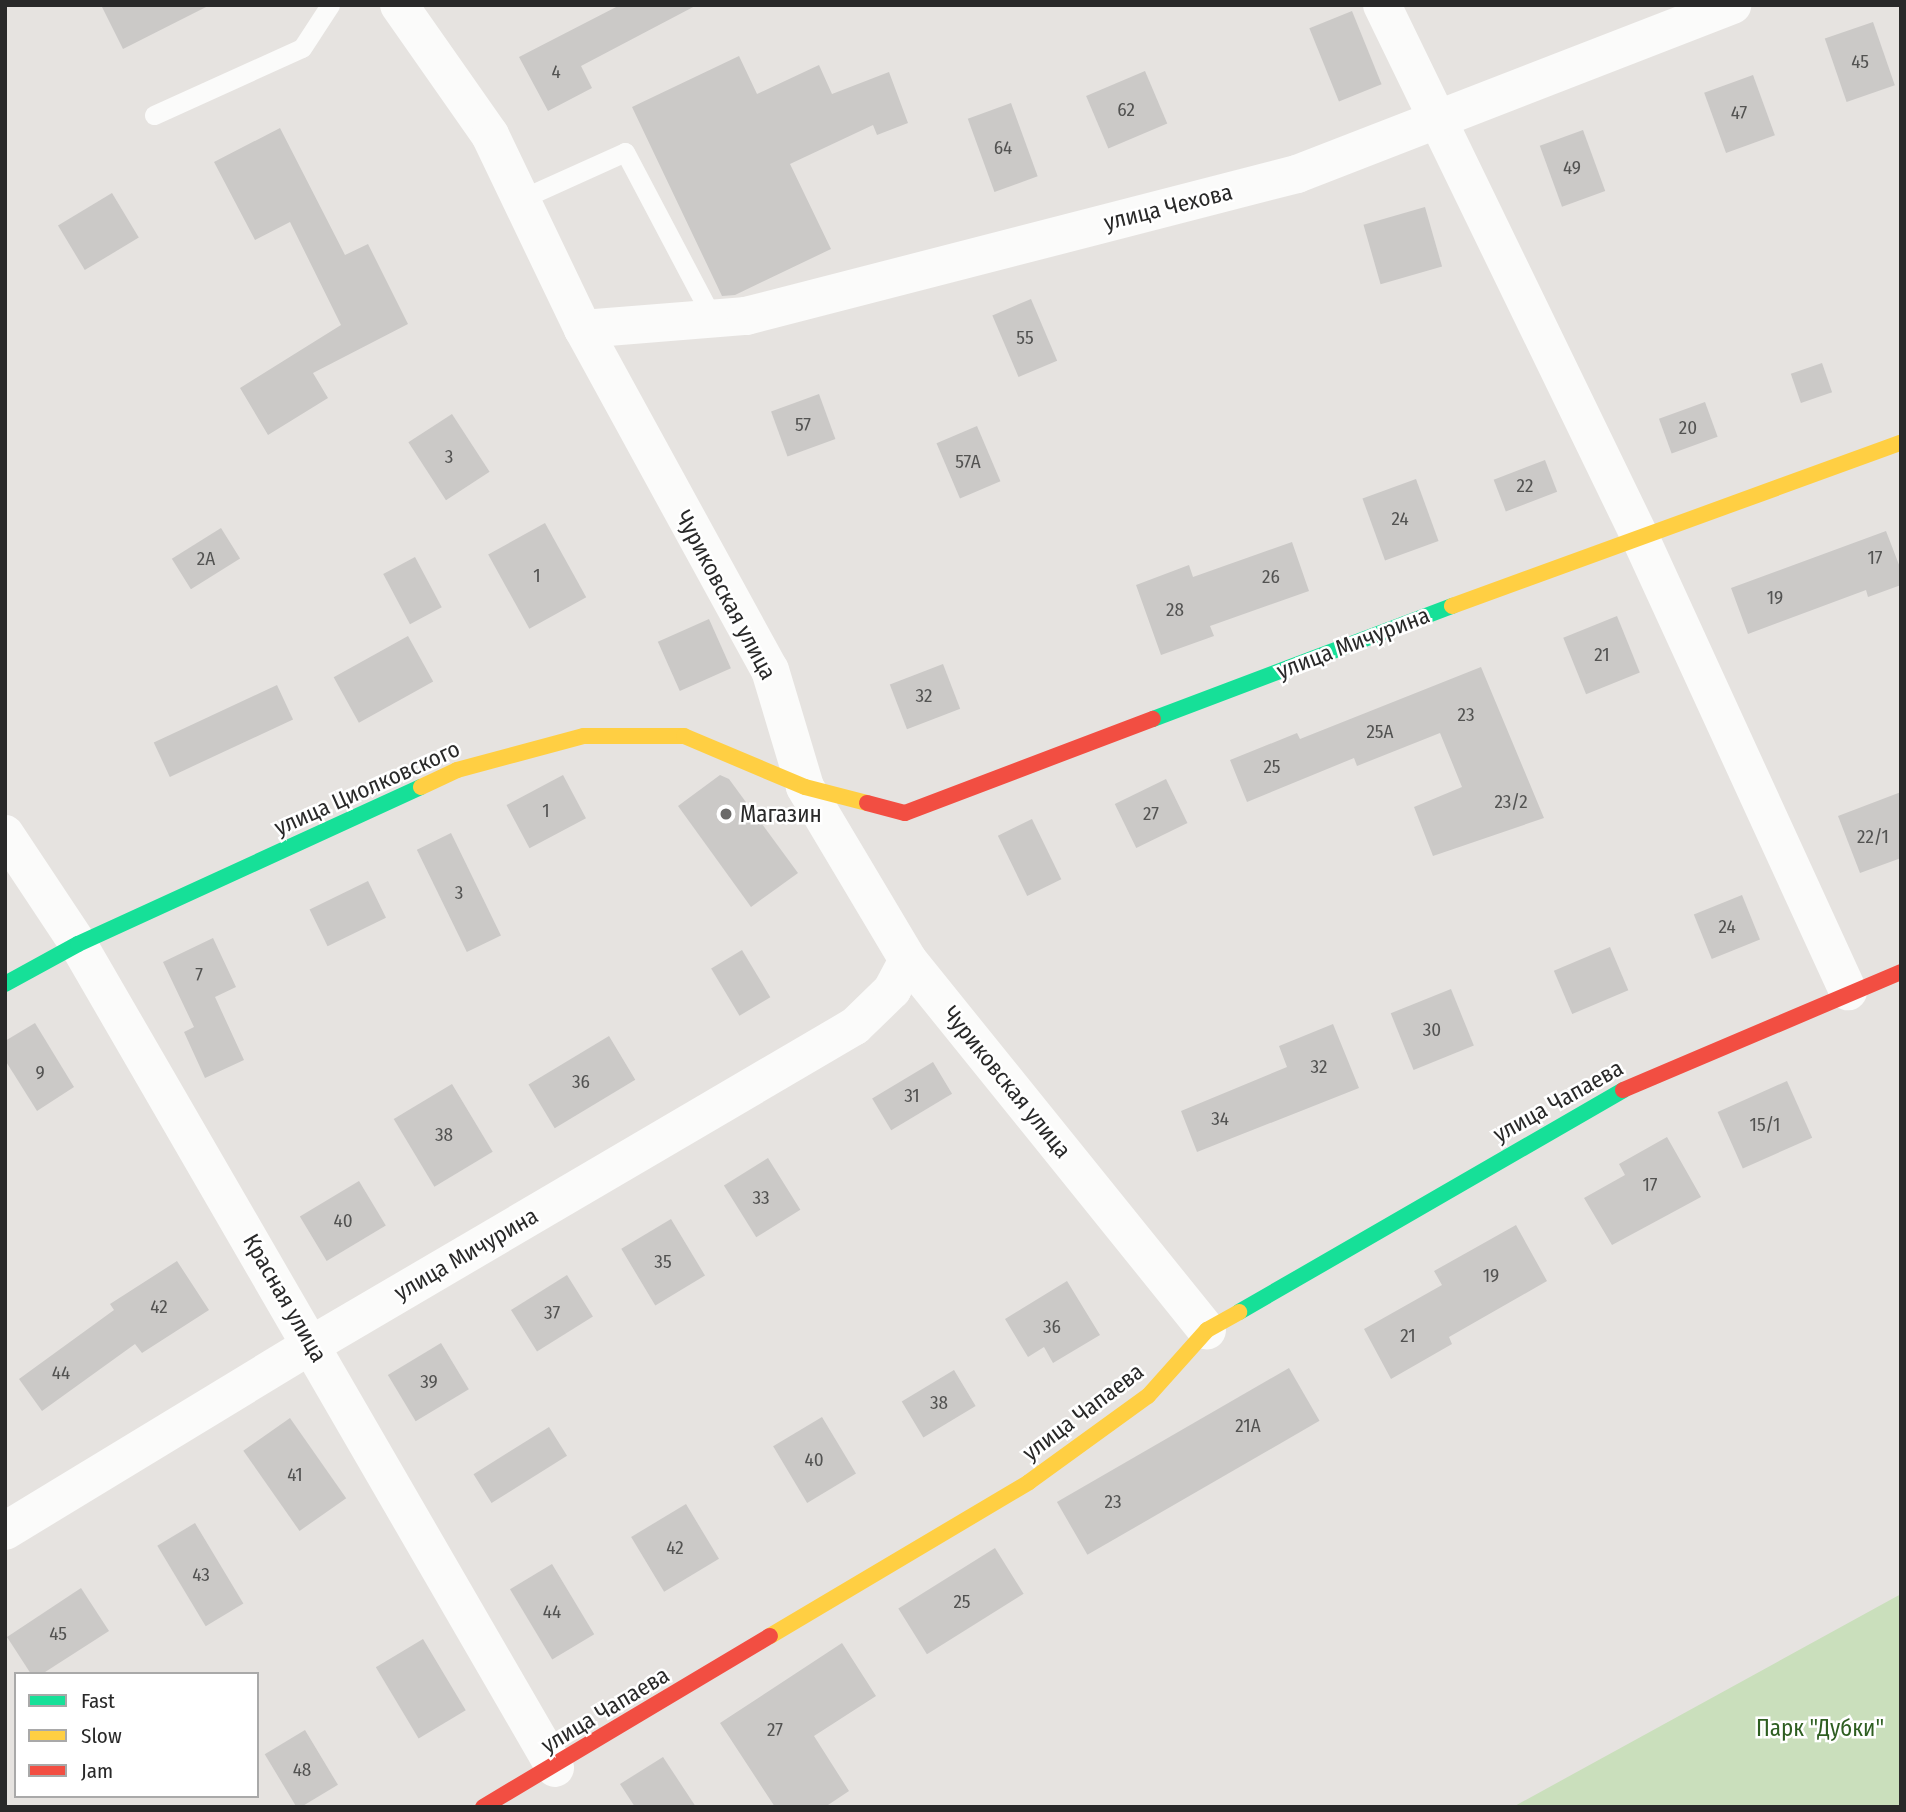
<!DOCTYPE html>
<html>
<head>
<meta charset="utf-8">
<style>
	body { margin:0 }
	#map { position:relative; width:1906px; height:1812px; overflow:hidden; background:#e6e3e0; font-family:"Fira Sans Condensed",sans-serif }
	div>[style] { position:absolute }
	.green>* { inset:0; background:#cadfbc }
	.building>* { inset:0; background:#cbc9c7; transform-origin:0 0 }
	.lane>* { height:19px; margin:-9.5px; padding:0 9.5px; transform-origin:9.5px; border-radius:9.5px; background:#fbfbfa }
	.street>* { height:38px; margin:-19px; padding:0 19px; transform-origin:19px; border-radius:19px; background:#fbfbfa }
	.fast>* { height:16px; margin:-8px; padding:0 8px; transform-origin:8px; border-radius:8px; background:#16e098 }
	.slow>* { height:16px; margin:-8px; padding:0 8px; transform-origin:8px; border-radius:8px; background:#ffcf43 }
	.jam>* { height:16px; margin:-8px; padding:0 8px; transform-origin:8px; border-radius:8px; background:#f24e42 }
	.dots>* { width:19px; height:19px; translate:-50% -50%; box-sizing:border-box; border:4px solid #fff; border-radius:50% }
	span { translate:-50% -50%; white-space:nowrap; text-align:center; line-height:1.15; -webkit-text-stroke:5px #fff; paint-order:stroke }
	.number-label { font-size:19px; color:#535352 }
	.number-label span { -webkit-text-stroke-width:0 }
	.street-label { font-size:23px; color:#292929 }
	.poi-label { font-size:23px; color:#292929 }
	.left { translate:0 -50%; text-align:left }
	.park-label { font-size:23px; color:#2e5e21 }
	.frame { position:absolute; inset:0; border:7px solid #292929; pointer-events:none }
	.legend { position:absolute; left:14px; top:1672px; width:245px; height:126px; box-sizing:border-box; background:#fff; border:2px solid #a9a9a9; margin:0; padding:9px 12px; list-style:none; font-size:21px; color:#292929 }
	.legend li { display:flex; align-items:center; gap:14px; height:35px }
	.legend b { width:35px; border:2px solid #a9a9a9 }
</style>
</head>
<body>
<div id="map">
	<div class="green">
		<div style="clip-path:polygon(1901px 1593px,1901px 1807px,1513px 1807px,1901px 1594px)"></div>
	</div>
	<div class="building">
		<div style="clip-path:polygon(101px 5px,210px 5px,123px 49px)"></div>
		<div style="clip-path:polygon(620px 5px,697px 5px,581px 66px,592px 88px,548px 111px,519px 57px)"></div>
		<div style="left:1352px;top:11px;width:79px;height:46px;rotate:68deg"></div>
		<div style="left:1873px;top:22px;width:67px;height:51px;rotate:71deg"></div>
		<div style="clip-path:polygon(739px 56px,757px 94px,819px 65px,832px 94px,889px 72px,908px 123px,877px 135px,873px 125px,790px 164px,831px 249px,735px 295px,722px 296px,632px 107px)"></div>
		<div style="left:1145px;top:71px;width:57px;height:64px;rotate:67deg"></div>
		<div style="left:1753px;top:75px;width:64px;height:52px;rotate:70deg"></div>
		<div style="left:1011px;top:103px;width:78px;height:46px;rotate:70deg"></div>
		<div style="clip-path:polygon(280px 128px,345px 255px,368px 244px,408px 324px,313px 373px,328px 398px,268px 435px,240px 388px,341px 325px,290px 222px,255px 240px,214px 162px)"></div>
		<div style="left:1583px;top:130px;width:65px;height:46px;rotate:70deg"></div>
		<div style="left:112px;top:193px;width:52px;height:63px;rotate:59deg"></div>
		<div style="left:1425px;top:207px;width:62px;height:64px;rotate:74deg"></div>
		<div style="left:1031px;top:299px;width:67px;height:42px;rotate:67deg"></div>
		<div style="left:1822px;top:363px;width:31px;height:33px;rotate:71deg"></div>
		<div style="left:819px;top:394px;width:48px;height:51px;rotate:70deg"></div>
		<div style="left:1705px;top:402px;width:37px;height:49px;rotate:70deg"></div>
		<div style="left:452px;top:414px;width:69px;height:52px;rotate:57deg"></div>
		<div style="left:977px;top:426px;width:60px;height:44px;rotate:67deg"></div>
		<div style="left:1545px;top:460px;width:34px;height:55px;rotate:69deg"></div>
		<div style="left:1416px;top:479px;width:66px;height:57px;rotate:70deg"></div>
		<div style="left:545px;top:523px;width:85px;height:65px;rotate:61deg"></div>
		<div style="left:221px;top:528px;width:36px;height:58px;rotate:58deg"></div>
		<div style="clip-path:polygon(1886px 531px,1901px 570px,1901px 585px,1868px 597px,1866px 590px,1748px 634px,1731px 588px)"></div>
		<div style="clip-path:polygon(1292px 542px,1309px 591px,1210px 626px,1214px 636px,1161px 655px,1136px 585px,1189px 565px,1193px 577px)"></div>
		<div style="left:415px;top:557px;width:57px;height:36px;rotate:62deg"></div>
		<div style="left:1617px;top:616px;width:61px;height:58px;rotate:68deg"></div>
		<div style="left:709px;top:619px;width:54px;height:56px;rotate:66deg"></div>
		<div style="left:408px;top:636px;width:52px;height:85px;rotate:61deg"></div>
		<div style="left:943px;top:664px;width:48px;height:57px;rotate:69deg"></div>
		<div style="clip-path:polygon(1481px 667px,1544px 818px,1433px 856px,1414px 807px,1462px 787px,1440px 733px,1357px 766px,1354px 758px,1247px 802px,1230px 760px,1297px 733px,1300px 739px)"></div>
		<div style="left:277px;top:685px;width:38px;height:136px;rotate:65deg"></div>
		<div style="left:563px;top:775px;width:49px;height:64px;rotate:62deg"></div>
		<div style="clip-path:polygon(720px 775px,729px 779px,798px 873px,751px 907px,678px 806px)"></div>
		<div style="left:1166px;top:779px;width:49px;height:57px;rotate:64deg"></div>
		<div style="clip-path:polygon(1901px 792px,1901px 858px,1860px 873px,1838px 816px)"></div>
		<div style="left:1032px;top:819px;width:67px;height:38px;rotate:64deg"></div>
		<div style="left:451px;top:833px;width:114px;height:38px;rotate:64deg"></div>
		<div style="left:368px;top:881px;width:41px;height:65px;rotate:64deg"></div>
		<div style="left:1742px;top:895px;width:48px;height:52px;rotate:68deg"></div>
		<div style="clip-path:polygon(213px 938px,236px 987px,215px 997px,244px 1060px,205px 1078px,184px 1032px,194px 1027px,163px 962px)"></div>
		<div style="left:1610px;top:947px;width:47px;height:61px;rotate:67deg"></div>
		<div style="left:742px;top:950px;width:55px;height:36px;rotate:59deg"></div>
		<div style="left:1451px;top:989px;width:61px;height:65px;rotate:68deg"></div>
		<div style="clip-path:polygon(35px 1023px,74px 1087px,37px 1111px,5px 1060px,5px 1041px)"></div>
		<div style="clip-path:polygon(1333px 1024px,1359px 1088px,1197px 1152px,1181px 1111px,1287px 1067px,1279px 1046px)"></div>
		<div style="left:609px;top:1036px;width:51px;height:94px;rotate:59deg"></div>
		<div style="left:933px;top:1062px;width:37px;height:71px;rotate:59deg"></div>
		<div style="left:1787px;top:1081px;width:62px;height:76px;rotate:66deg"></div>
		<div style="left:452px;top:1084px;width:79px;height:68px;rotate:59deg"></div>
		<div style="clip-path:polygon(1667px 1137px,1701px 1197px,1612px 1245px,1584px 1198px,1625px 1175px,1619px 1164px)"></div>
		<div style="left:768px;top:1158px;width:61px;height:52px;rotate:58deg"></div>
		<div style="left:359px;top:1181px;width:52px;height:69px;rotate:59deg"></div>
		<div style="left:671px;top:1219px;width:66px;height:58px;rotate:59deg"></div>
		<div style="clip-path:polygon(1516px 1225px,1547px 1281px,1449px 1337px,1452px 1344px,1391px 1379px,1364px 1329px,1442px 1285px,1434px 1271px)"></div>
		<div style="clip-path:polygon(177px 1261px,209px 1310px,142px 1353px,135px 1344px,42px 1411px,19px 1379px,114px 1310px,110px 1304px)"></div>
		<div style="left:567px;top:1275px;width:49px;height:66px;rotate:58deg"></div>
		<div style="clip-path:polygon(1067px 1281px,1100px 1335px,1053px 1363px,1044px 1347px,1028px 1357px,1005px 1319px)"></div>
		<div style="left:441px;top:1343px;width:54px;height:62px;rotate:59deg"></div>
		<div style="left:1289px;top:1368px;width:61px;height:268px;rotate:60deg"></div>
		<div style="left:954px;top:1370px;width:42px;height:61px;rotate:59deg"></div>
		<div style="left:822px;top:1417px;width:66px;height:57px;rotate:59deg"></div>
		<div style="left:290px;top:1418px;width:98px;height:57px;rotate:55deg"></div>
		<div style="left:549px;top:1427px;width:34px;height:89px;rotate:58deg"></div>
		<div style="left:686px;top:1504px;width:64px;height:64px;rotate:59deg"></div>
		<div style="left:195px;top:1523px;width:94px;height:44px;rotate:59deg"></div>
		<div style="left:995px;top:1548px;width:54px;height:114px;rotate:58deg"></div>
		<div style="left:552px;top:1564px;width:82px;height:49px;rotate:59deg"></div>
		<div style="clip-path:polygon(81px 1588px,109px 1631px,42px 1674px,31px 1674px,7px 1637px)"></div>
		<div style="left:423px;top:1639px;width:83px;height:55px;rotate:59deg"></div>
		<div style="clip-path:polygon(842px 1643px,876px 1696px,814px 1736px,849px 1791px,825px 1807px,775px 1807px,720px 1723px)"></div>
		<div style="left:305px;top:1730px;width:64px;height:47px;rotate:59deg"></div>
		<div style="clip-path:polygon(663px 1757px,696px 1807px,635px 1807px,620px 1784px)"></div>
	</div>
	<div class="lane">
		<div style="left:154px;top:115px;width:162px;rotate:-24.4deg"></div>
		<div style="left:302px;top:48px;width:51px;rotate:-56.9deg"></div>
		<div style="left:521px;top:199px;width:114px;rotate:-24.3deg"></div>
		<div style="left:625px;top:152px;width:189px;rotate:62.2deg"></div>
	</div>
	<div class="street">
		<div style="left:399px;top:5px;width:159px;rotate:55deg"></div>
		<div style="left:490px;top:135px;width:215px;rotate:64.4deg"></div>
		<div style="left:583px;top:329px;width:389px;rotate:61.3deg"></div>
		<div style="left:770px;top:670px;width:122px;rotate:73.3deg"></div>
		<div style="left:805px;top:787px;width:201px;rotate:59.2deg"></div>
		<div style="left:908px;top:960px;width:476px;rotate:51.1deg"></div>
		<div style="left:1382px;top:5px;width:589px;rotate:64.13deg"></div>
		<div style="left:1639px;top:535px;width:502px;rotate:65.38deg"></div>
		<div style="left:583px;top:329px;width:164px;rotate:-4.6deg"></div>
		<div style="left:746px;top:316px;width:569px;rotate:-14.45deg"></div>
		<div style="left:1297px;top:174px;width:467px;rotate:-21.2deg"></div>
		<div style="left:5px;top:834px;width:132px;rotate:56.4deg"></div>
		<div style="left:78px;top:944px;width:952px;rotate:59.93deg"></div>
		<div style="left:5px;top:1531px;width:360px;rotate:-31.3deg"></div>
		<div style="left:313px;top:1344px;width:628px;rotate:-30.4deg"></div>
		<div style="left:855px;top:1026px;width:52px;rotate:-44.2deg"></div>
		<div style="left:892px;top:990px;width:34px;rotate:-62deg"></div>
	</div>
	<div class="fast">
		<div style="left:1153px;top:719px;width:320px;rotate:-20.7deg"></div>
		<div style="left:5px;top:984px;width:83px;rotate:-28.7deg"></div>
		<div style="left:78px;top:944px;width:377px;rotate:-24.6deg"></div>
		<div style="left:1239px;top:1312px;width:444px;rotate:-30deg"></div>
	</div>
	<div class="slow">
		<div style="left:1452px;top:606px;width:478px;rotate:-20deg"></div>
		<div style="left:421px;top:787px;width:40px;rotate:-25deg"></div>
		<div style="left:457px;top:770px;width:131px;rotate:-15deg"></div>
		<div style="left:584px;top:736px;width:100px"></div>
		<div style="left:684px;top:736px;width:131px;rotate:22.9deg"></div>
		<div style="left:805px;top:787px;width:64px;rotate:14.5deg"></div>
		<div style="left:770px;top:1636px;width:301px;rotate:-30.7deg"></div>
		<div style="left:1029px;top:1482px;width:147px;rotate:-35.9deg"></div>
		<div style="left:1148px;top:1396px;width:89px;rotate:-48.2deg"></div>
		<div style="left:1207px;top:1330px;width:37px;rotate:-29deg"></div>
	</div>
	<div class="jam">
		<div style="left:867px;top:803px;width:39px;rotate:15deg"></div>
		<div style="left:905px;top:813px;width:265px;rotate:-20.8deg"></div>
		<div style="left:1623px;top:1090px;width:302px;rotate:-23deg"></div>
		<div style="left:483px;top:1807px;width:334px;rotate:-30.8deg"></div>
	</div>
	<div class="dots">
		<div style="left:726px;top:814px;background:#6b6a69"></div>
	</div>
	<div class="number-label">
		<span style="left:1860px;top:62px">45</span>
		<span style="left:556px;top:72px">4</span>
		<span style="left:1126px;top:110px">62</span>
		<span style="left:1739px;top:113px">47</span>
		<span style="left:1003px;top:148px">64</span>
		<span style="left:1572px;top:168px">49</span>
		<span style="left:1025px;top:338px">55</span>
		<span style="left:803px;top:425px">57</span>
		<span style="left:1688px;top:428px">20</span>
		<span style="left:449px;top:457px">3</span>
		<span style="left:968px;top:462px">57А</span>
		<span style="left:1525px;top:486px">22</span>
		<span style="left:1400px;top:519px">24</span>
		<span style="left:1875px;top:558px">17</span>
		<span style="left:206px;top:559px">2А</span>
		<span style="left:537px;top:576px">1</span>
		<span style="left:1271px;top:577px">26</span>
		<span style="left:1775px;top:598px">19</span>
		<span style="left:1175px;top:610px">28</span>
		<span style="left:1602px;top:655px">21</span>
		<span style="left:924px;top:696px">32</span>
		<span style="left:1466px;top:715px">23</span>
		<span style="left:1380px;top:732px">25А</span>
		<span style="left:1272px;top:767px">25</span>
		<span style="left:1511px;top:802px">23/2</span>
		<span style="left:546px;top:811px">1</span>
		<span style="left:1151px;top:814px">27</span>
		<span style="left:1873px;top:837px">22/1</span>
		<span style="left:459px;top:893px">3</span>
		<span style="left:1727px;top:927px">24</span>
		<span style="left:199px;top:975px">7</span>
		<span style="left:1432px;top:1030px">30</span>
		<span style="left:1319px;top:1067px">32</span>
		<span style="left:40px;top:1073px">9</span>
		<span style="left:581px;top:1082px">36</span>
		<span style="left:912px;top:1096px">31</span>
		<span style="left:1220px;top:1119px">34</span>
		<span style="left:1765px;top:1125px">15/1</span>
		<span style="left:444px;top:1135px">38</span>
		<span style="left:1650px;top:1185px">17</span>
		<span style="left:761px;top:1198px">33</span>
		<span style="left:343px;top:1221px">40</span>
		<span style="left:663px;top:1262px">35</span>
		<span style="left:1491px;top:1276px">19</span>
		<span style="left:159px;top:1307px">42</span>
		<span style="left:552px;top:1313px">37</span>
		<span style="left:1052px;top:1327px">36</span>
		<span style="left:1408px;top:1336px">21</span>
		<span style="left:61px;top:1373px">44</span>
		<span style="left:429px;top:1382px">39</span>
		<span style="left:939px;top:1403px">38</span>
		<span style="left:1248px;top:1426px">21А</span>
		<span style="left:814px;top:1460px">40</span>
		<span style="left:295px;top:1475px">41</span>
		<span style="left:1113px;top:1502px">23</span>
		<span style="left:675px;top:1548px">42</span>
		<span style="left:201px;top:1575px">43</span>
		<span style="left:962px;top:1602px">25</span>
		<span style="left:552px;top:1612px">44</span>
		<span style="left:58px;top:1634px">45</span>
		<span style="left:775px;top:1730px">27</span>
		<span style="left:302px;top:1770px">48</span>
	</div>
	<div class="street-label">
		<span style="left:1168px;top:207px;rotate:-14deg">улица Чехова</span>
		<span style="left:726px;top:595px;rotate:62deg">Чуриковская улица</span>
		<span style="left:1353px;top:643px;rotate:-21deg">улица Мичурина</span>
		<span style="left:367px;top:788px;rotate:-24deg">улица Циолковского</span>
		<span style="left:1007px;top:1082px;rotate:51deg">Чуриковская улица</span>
		<span style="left:1558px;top:1101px;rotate:-29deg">улица Чапаева</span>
		<span style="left:466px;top:1254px;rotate:-30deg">улица Мичурина</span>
		<span style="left:285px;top:1298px;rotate:60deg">Красная улица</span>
		<span style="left:1083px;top:1412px;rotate:-37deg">улица Чапаева</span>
		<span style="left:605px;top:1710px;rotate:-31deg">улица Чапаева</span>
	</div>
	<div class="poi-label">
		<span class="left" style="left:740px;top:814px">Магазин</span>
	</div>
	<div class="park-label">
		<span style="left:1820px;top:1728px">Парк "Дубки"</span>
	</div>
	<div class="frame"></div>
	<ul class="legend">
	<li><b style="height:9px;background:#16e098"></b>Fast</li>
	<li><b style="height:9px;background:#ffcf43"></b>Slow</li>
	<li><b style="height:9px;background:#f24e42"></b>Jam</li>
	</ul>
</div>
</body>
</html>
